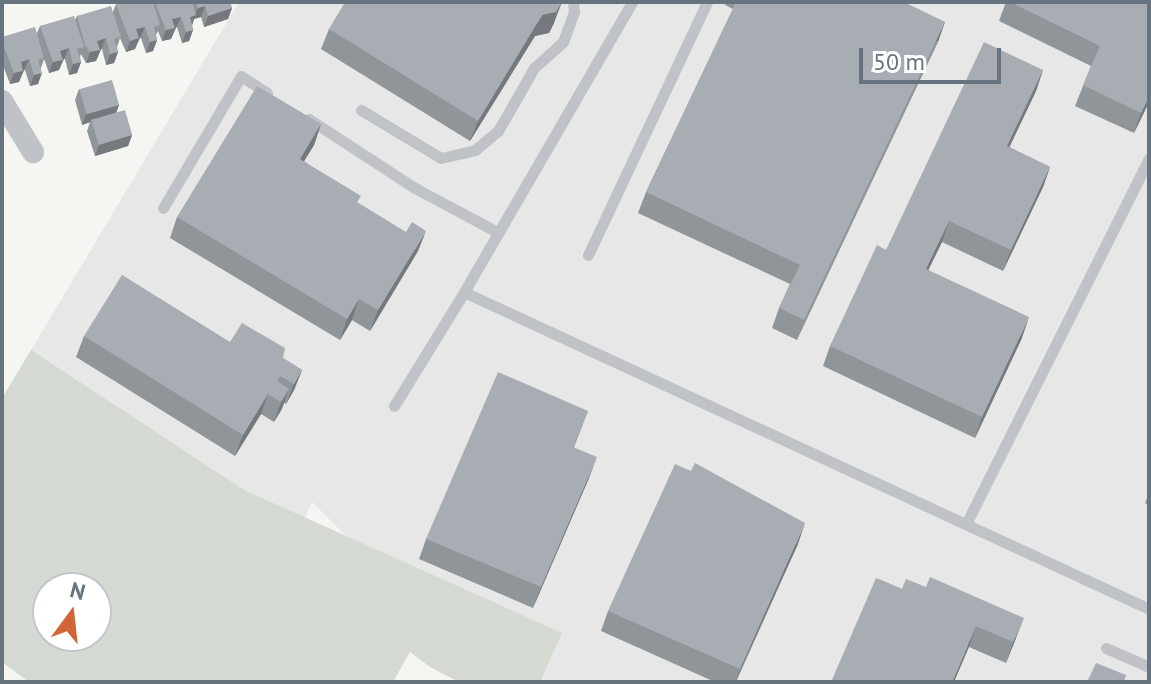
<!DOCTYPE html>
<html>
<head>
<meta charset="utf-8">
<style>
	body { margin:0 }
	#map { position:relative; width:1151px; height:684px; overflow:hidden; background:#f5f5f2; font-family:"PT Sans",sans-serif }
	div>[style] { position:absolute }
	.built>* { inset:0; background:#e6e7e6 }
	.green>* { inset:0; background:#d4dad2 }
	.lane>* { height:11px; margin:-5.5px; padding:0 5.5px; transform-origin:5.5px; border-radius:5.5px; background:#bfc2c6 }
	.street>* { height:22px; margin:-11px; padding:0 11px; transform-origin:11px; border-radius:11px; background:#bfc2c6 }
	.wall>* { inset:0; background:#909599 }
	.shaded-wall>* { inset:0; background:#75797d; transform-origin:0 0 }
	.building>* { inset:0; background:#a7adb2; transform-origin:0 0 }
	span { translate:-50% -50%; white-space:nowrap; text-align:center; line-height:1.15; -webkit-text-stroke:8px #fff; paint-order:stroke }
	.frame { position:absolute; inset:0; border:4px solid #677480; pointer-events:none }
	.north { position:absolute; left:32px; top:572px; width:80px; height:80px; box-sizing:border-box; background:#fff; border:2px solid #c2c7cc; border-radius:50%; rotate:15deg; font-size:22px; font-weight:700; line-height:32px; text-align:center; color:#677480 }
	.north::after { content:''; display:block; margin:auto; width:28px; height:36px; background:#d26436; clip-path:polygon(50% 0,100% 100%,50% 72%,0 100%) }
	.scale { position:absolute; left:859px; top:48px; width:142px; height:36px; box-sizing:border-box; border:4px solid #677480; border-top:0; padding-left:10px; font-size:24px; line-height:28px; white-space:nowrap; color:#677480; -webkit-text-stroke:6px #fff; paint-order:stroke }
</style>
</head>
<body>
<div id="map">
	<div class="built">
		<div style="clip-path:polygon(239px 2px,1149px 2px,1149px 682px,492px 682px,312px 502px,291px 549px,15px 377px)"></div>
	</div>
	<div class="green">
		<div style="clip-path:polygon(evenodd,31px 350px,244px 490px,562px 633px,540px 682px,459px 682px,430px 667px,410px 652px,393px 682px,29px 682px,2px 662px,2px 398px,31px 350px,48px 588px,96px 588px,96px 636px,48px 636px,48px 588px)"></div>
	</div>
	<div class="lane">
		<div style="left:361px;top:110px;width:93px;rotate:31deg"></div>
		<div style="left:441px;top:158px;width:35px;rotate:-13deg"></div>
		<div style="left:475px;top:150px;width:30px;rotate:-40deg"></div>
		<div style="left:498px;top:131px;width:73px;rotate:-60.3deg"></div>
		<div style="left:534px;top:68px;width:39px;rotate:-42deg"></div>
		<div style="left:563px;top:42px;width:32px;rotate:-70deg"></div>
		<div style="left:574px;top:12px;width:10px;rotate:-96deg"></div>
		<div style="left:309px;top:119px;width:126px;rotate:33.1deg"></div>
		<div style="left:415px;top:188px;width:93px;rotate:28.2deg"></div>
		<div style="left:163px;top:208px;width:153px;rotate:-59.4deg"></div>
		<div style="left:241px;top:76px;width:31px;rotate:33deg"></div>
		<div style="left:588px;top:255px;width:280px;rotate:-64.8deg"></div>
		<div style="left:464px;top:292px;width:755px;rotate:24.83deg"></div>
		<div style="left:394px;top:406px;width:134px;rotate:-58.4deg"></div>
		<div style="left:464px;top:292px;width:335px;rotate:-59.9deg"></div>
		<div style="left:966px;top:524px;width:409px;rotate:-63.4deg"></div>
		<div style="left:1106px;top:648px;width:47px;rotate:23.8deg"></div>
	</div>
	<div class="street">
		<div style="left:2px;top:101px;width:60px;rotate:58.7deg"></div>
	</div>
	<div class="wall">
		<div style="clip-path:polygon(124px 2px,230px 2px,232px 8px,228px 19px,204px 27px,201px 17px,194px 19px,192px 25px,193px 30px,189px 41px,182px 43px,177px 27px,175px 28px,171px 39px,162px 41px,158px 31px,156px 35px,157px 40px,153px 51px,146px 53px,141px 38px,138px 38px,135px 49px,126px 52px,120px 38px,117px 47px,118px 52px,114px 63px,106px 65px,102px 49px,100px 50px,96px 61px,86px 63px,81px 54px,80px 57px,81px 62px,77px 73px,69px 75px,65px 59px,62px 60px,59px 70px,49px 73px,44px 59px,41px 68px,38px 84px,30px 86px,25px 70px,23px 71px,19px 82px,10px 84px,2px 63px,2px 41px,37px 33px,40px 26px,75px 20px,77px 16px,113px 12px,116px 4px)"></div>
		<div style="clip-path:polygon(727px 2px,904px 2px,938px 42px,797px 340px,772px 328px,779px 308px,790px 284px,638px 213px,646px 192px,733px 9px,725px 5px)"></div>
		<div style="clip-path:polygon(1006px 2px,1149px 2px,1149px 102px,1134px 133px,1075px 106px,1091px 66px,999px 21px)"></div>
		<div style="clip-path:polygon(554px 23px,549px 33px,535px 36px,470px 141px,321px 49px,329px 29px)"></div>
		<div style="clip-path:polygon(1043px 70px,1036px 91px,1009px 147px,1050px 167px,1043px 187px,1003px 271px,942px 242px,928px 270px,1022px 338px,975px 438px,823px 366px,830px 346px,886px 250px)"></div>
		<div style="clip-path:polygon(79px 89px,119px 105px,116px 113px,132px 135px,128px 146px,95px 156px,87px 131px,90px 122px,82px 125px,75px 100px)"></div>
		<div style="clip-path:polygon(321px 124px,314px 145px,304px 161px,418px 251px,370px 331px,352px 320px,340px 340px,170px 238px,177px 217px)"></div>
		<div style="clip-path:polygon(84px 336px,230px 342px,283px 358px,302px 370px,294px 390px,286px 404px,284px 403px,274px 422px,261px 414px,235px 456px,76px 357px)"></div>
		<div style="clip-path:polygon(588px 411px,574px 447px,589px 478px,533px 608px,419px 559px,426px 539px)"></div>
		<div style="clip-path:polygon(1149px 493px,1149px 505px,1145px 503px)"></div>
		<div style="clip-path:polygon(798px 544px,736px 682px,715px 682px,601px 631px,608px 611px)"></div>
		<div style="clip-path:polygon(876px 578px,1016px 638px,1006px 663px,969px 647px)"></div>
	</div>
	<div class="shaded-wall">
		<div style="clip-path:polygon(562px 2px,554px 23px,549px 33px,535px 36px,470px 141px,478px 121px,542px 15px)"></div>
		<div style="clip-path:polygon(205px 6px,201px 17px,194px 19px,192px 26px,190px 17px,195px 15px,198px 8px)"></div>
		<div style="clip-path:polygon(232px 8px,228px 19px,204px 27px,208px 16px)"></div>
		<div style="clip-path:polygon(181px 17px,171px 39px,162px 41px,166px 30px,172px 19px)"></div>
		<div style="left:945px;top:22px;width:21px;height:330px;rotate:109deg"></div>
		<div style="clip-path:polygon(145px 27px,135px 49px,126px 52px,130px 41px,136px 29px)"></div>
		<div style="clip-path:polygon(193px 30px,189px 41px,182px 43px,186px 32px)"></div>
		<div style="clip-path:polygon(106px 38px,96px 61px,86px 63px,90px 52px,97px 41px)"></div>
		<div style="clip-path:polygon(157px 40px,153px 51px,146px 53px,150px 42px)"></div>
		<div style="clip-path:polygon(69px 48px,59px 70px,49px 73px,53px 62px,60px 51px)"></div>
		<div style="clip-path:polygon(118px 52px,114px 63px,106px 65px,110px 54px)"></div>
		<div style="clip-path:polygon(29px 59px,19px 82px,10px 84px,14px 73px,21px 62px)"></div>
		<div style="clip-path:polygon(81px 62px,77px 73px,69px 75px,73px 64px)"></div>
		<div style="clip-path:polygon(1043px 70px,1036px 91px,1000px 167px,1007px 146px)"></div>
		<div style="clip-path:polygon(42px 73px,38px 84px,30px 86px,34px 75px)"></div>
		<div style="clip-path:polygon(1149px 97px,1149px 102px,1134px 133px,1141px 113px)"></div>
		<div style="clip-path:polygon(119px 105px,115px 116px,91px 120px,90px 122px,82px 125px,86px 114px)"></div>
		<div style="clip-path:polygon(321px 124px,314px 145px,293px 179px,300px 159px)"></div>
		<div style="clip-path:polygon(132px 135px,128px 146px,95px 156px,99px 145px)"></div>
		<div style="clip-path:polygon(1050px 167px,1043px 187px,1003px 271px,1011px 250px)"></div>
		<div style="clip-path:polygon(949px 221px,942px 242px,919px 289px,926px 269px)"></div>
		<div style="clip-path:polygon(426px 231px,418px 251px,370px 331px,378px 310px)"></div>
		<div style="clip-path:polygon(359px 299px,352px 320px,340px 340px,347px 319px)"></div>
		<div style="clip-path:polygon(1029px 317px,1022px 338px,975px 438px,982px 417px)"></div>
		<div style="clip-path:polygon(302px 370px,294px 390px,286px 404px,294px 384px)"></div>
		<div style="clip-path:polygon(289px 389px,282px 409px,274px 422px,281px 402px)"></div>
		<div style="clip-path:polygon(268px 394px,261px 414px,235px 456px,243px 435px)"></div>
		<div style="clip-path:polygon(597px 457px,589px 478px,533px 608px,541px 587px)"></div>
		<div style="clip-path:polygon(805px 523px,798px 544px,735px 682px,740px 669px)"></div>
		<div style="clip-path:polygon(1024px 618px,1006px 663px,1013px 642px)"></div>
		<div style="clip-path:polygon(976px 626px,969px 647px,954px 682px,952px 682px)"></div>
	</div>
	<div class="building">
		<div style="clip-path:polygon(124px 2px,153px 2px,160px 25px,154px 27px,157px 40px,150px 42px,145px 27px,136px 29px,139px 38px,130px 41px,116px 4px)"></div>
		<div style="clip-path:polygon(155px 2px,192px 2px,196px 15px,190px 17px,193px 30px,186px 32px,181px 17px,172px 19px,175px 28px,166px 30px)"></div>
		<div style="clip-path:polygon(196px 2px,230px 2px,232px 8px,208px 16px,205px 6px,198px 8px)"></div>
		<div style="clip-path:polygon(345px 2px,562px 2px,556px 12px,542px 15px,478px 121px,329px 29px)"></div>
		<div style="clip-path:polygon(736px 2px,904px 2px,945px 22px,804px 320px,779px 308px,800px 265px,646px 192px)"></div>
		<div style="clip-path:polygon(1010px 2px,1149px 2px,1149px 97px,1141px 113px,1083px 85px,1100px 46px)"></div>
		<div style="clip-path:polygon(111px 6px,121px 37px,114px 39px,118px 52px,110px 54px,106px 38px,97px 41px,100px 50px,90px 52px,85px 45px,77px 16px)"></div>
		<div style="clip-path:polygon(74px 16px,84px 47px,77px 49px,81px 62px,73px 64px,69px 48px,60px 51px,63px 60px,53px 62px,40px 26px)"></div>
		<div style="clip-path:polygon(35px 27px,44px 58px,38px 60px,42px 73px,34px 75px,29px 59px,21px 62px,23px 71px,14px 73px,2px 41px,2px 37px)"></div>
		<div style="clip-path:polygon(984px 42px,1043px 70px,1007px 146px,1050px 167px,1011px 250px,949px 221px,926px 269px,1029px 317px,982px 417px,830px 346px,877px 245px,886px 250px)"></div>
		<div style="left:112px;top:80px;width:26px;height:34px;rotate:74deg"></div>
		<div style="clip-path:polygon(257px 86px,321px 124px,300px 159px,361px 196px,357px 202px,406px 232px,412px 222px,426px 231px,378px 310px,359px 299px,347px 319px,177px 217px)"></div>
		<div style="left:125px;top:110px;width:26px;height:35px;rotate:74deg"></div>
		<div style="clip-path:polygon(122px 275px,230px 342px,242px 323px,285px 348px,283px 358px,302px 370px,294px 384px,280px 376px,277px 381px,289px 389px,281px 402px,268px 394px,243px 435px,84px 336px)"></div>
		<div style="clip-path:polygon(498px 372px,588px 411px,573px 447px,597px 457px,541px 587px,426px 539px)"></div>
		<div style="clip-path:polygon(695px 463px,805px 523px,740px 669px,608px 611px,675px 464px,691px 471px)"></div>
		<div style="clip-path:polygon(930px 577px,1024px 618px,1013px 642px,976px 626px,952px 682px,831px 682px,876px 578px,902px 589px,906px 579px,926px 587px)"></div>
		<div style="clip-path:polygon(1096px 663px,1126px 675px,1124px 682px,1087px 682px)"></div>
	</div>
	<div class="frame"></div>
	<div class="north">N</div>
	<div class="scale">50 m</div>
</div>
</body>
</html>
